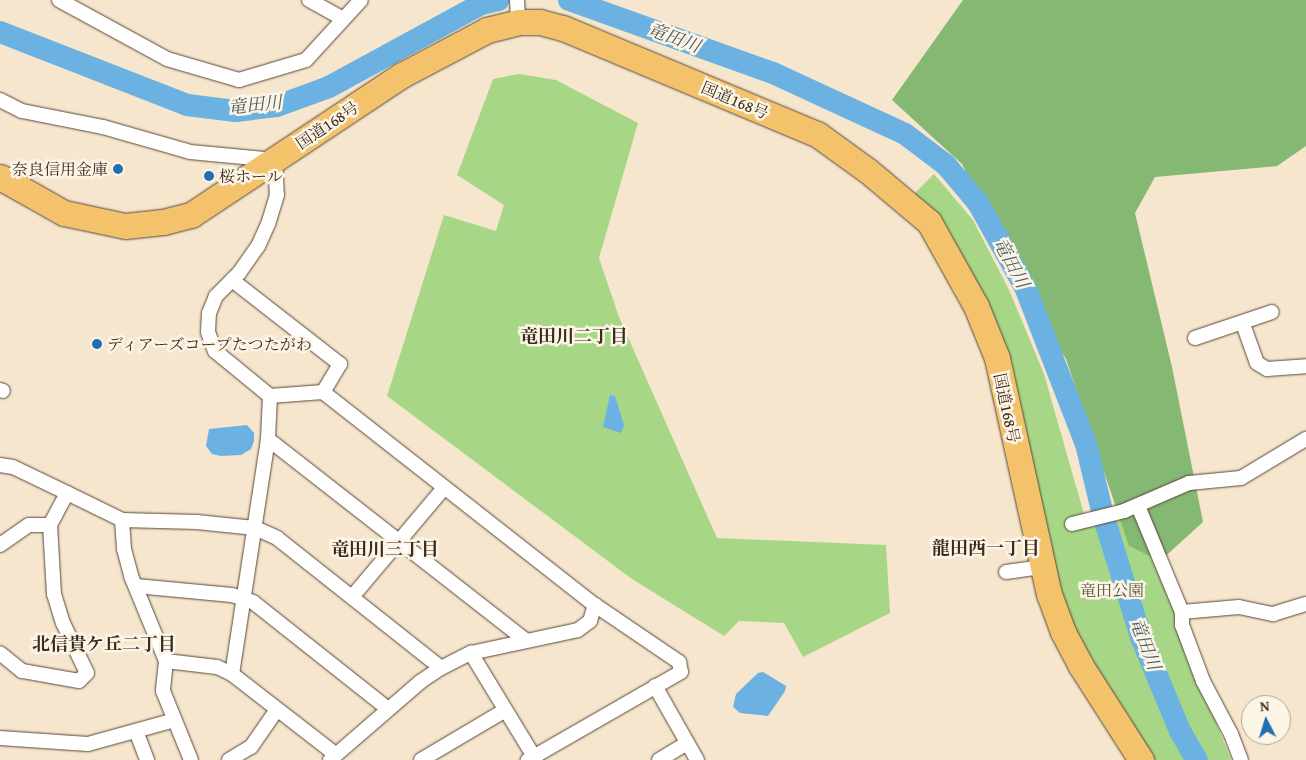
<!DOCTYPE html>
<html>
<head>
<meta charset="utf-8">
<style>
	body { margin:0 }
	#map { position:relative; width:1306px; height:760px; overflow:hidden; background:#f6e6cd; font-family:"Gentium Book Plus","Noto Serif JP",serif }
	div>[style] { position:absolute }
	.green>* { inset:0; background:#a7d786 }
	.forest>* { inset:0; background:#85b873 }
	.water>* { inset:0; background:#6bb2e2 }
	.river>* { height:22px; margin:-11px; padding:0 11px; transform-origin:11px; border-radius:11px; background:#6bb2e2 }
	.roads { filter:drop-shadow(0 0 1px #574638) drop-shadow(0 0 1px #574638) }
	.street>* { height:14px; margin:-7px; padding:0 7px; transform-origin:7px; border-radius:7px; background:#fff }
	.highway>* { height:25px; margin:-12.5px; padding:0 12.5px; transform-origin:12.5px; border-radius:12.5px; background:#f3c26a }
	.dots>* { width:14px; height:14px; translate:-50% -50%; box-sizing:border-box; border:2px solid #fcf5e5; border-radius:50% }
	span { translate:-50% -50%; white-space:nowrap; text-align:center; line-height:1.15; -webkit-text-stroke:5px #fcf5e5; paint-order:stroke }
	.street-label { font-size:16px; color:#3b2a1e }
	.poi-label { font-size:16px; color:#3b2a1e }
	.right { translate:-100% -50%; text-align:right }
	.left { translate:0 -50%; text-align:left }
	.park-label { font-size:16px; color:#565538 }
	.water-label { font-size:18px; color:#4c5a63; font-style:italic }
	.neighbourhood-label { font-size:18px; color:#3b2a1e; font-weight:700 }
	.north { position:absolute; left:1241px; top:695px; width:50px; height:50px; box-sizing:border-box; background:#fcf5e5; border:1px solid #afa495; border-radius:50%; rotate:355deg; font-size:14px; font-weight:700; line-height:20px; text-align:center; color:#3b2a1e }
	.north::after { content:''; display:block; margin:auto; width:18px; height:22px; background:#1f6fb2; clip-path:polygon(50% 0,100% 100%,50% 72%,0 100%) }
</style>
</head>
<body>
<div id="map">
	<div class="green">
		<div style="clip-path:polygon(519px 74px,556px 80px,638px 123px,599px 258px,619px 317px,717px 538px,886px 545px,890px 613px,803px 657px,784px 623px,739px 621px,724px 636px,632px 579px,387px 396px,444px 215px,496px 231px,504px 205px,457px 175px,493px 79px)"></div>
		<div style="clip-path:polygon(934px 174px,973px 220px,1009px 290px,1044px 374px,1088px 528px,1137px 515px,1167px 579px,1177px 624px,1231px 760px,1152px 760px,1060px 608px,1010px 381px,912px 196px)"></div>
	</div>
	<div class="forest">
		<div style="clip-path:polygon(963px 0,1306px 0,1306px 146px,1277px 166px,1155px 177px,1135px 213px,1172px 367px,1203px 522px,1160px 561px,1129px 546px,1066px 359px,1039px 315px,962px 164px,892px 100px)"></div>
	</div>
	<div class="water">
		<div style="clip-path:polygon(610px 395px,615px 396px,624px 425px,621px 433px,603px 427px)"></div>
		<div style="clip-path:polygon(247px 425px,254px 433px,254px 441px,251px 449px,241px 455px,221px 456px,212px 454px,206px 446px,209px 429px)"></div>
		<div style="clip-path:polygon(763px 672px,786px 686px,785px 691px,768px 716px,740px 713px,733px 707px,736px 694px,758px 673px)"></div>
	</div>
	<div class="river">
		<div style="left:569px;top:0;width:217px;rotate:19.7deg"></div>
		<div style="left:773px;top:73px;width:145px;rotate:24.8deg"></div>
		<div style="left:905px;top:134px;width:51px;rotate:37.1deg"></div>
		<div style="left:946px;top:165px;width:50px;rotate:49.9deg"></div>
		<div style="left:978px;top:203px;width:96px;rotate:60.8deg"></div>
		<div style="left:1025px;top:287px;width:168px;rotate:68.8deg"></div>
		<div style="left:1086px;top:444px;width:73px;rotate:76.5deg"></div>
		<div style="left:1103px;top:515px;width:128px;rotate:72.7deg"></div>
		<div style="left:1141px;top:637px;width:102px;rotate:67.5deg"></div>
		<div style="left:1180px;top:731px;width:34px;rotate:60deg"></div>
		<div style="left:0;top:32px;width:201px;rotate:21.3deg"></div>
		<div style="left:187px;top:105px;width:49px;rotate:7deg"></div>
		<div style="left:236px;top:111px;width:41px;rotate:-7deg"></div>
		<div style="left:277px;top:106px;width:55px;rotate:-20.1deg"></div>
		<div style="left:329px;top:87px;width:173px;rotate:-28.6deg"></div>
		<div style="left:481px;top:4px;width:18px;rotate:-13deg"></div>
	</div>
	<div class="roads">
		<div class="street">
			<div style="left:59px;top:0;width:123px;rotate:28.6deg"></div>
			<div style="left:167px;top:59px;width:75px;rotate:16.3deg"></div>
			<div style="left:239px;top:80px;width:70px;rotate:-16.6deg"></div>
			<div style="left:306px;top:60px;width:81px;rotate:-47.5deg"></div>
			<div style="left:309px;top:0;width:38px;rotate:29deg"></div>
			<div style="left:517px;top:0;width:22px;rotate:87deg"></div>
			<div style="left:0;top:100px;width:25px;rotate:27deg"></div>
			<div style="left:22px;top:111px;width:83px;rotate:11.2deg"></div>
			<div style="left:103px;top:127px;width:91px;rotate:16deg"></div>
			<div style="left:190px;top:152px;width:85px;rotate:5.4deg"></div>
			<div style="left:275px;top:160px;width:35px;rotate:87deg"></div>
			<div style="left:277px;top:195px;width:30px;rotate:107deg"></div>
			<div style="left:268px;top:224px;width:24px;rotate:114deg"></div>
			<div style="left:258px;top:246px;width:33px;rotate:125deg"></div>
			<div style="left:239px;top:273px;width:33px;rotate:135deg"></div>
			<div style="left:216px;top:296px;width:18px;rotate:112deg"></div>
			<div style="left:209px;top:313px;width:19px;rotate:93deg"></div>
			<div style="left:208px;top:332px;width:20px;rotate:70deg"></div>
			<div style="left:215px;top:351px;width:71px;rotate:39.3deg"></div>
			<div style="left:270px;top:396px;width:43px;rotate:92.7deg"></div>
			<div style="left:268px;top:439px;width:238px;rotate:98.7deg"></div>
			<div style="left:232px;top:674px;width:129px;rotate:37.8deg"></div>
			<div style="left:232px;top:280px;width:137px;rotate:37.9deg"></div>
			<div style="left:340px;top:364px;width:33px;rotate:121deg"></div>
			<div style="left:1243px;top:324px;width:41px;rotate:70.3deg"></div>
			<div style="left:1257px;top:363px;width:12px;rotate:31deg"></div>
			<div style="left:1267px;top:369px;width:39px;rotate:-4deg"></div>
			<div style="left:1195px;top:338px;width:81px;rotate:-18.7deg"></div>
			<div style="left:0;top:390px;width:3px;rotate:18deg"></div>
			<div style="left:270px;top:396px;width:53px;rotate:-4.3deg"></div>
			<div style="left:323px;top:392px;width:345px;rotate:38.1deg"></div>
			<div style="left:595px;top:605px;width:102px;rotate:34.2deg"></div>
			<div style="left:679px;top:662px;width:10px;rotate:79deg"></div>
			<div style="left:681px;top:672px;width:177px;rotate:150.1deg"></div>
			<div style="left:268px;top:439px;width:326px;rotate:38deg"></div>
			<div style="left:0;top:465px;width:13px;rotate:9deg"></div>
			<div style="left:13px;top:467px;width:60px;rotate:25.7deg"></div>
			<div style="left:1138px;top:506px;width:115px;rotate:67.5deg"></div>
			<div style="left:1182px;top:612px;width:13px;rotate:90deg"></div>
			<div style="left:1182px;top:625px;width:60px;rotate:69.4deg"></div>
			<div style="left:1203px;top:681px;width:60px;rotate:62.2deg"></div>
			<div style="left:1231px;top:734px;width:28px;rotate:69deg"></div>
			<div style="left:122px;top:520px;width:29px;rotate:86deg"></div>
			<div style="left:124px;top:549px;width:28px;rotate:75deg"></div>
			<div style="left:131px;top:576px;width:92px;rotate:67.6deg"></div>
			<div style="left:166px;top:661px;width:30px;rotate:96deg"></div>
			<div style="left:163px;top:691px;width:74px;rotate:67.9deg"></div>
			<div style="left:1072px;top:524px;width:54px;rotate:-14deg"></div>
			<div style="left:1124px;top:511px;width:71px;rotate:-23.3deg"></div>
			<div style="left:1189px;top:483px;width:52px;rotate:-5.5deg"></div>
			<div style="left:1241px;top:478px;width:76px;rotate:-31deg"></div>
			<div style="left:50px;top:525px;width:36px;rotate:-62deg"></div>
			<div style="left:67px;top:493px;width:61px;rotate:26.1deg"></div>
			<div style="left:122px;top:520px;width:75px;rotate:1.5deg"></div>
			<div style="left:197px;top:522px;width:58px;rotate:5.9deg"></div>
			<div style="left:255px;top:528px;width:24px;rotate:24deg"></div>
			<div style="left:277px;top:538px;width:209px;rotate:38.4deg"></div>
			<div style="left:0;top:545px;width:35px;rotate:-35deg"></div>
			<div style="left:29px;top:525px;width:21px"></div>
			<div style="left:50px;top:525px;width:69px;rotate:86.7deg"></div>
			<div style="left:54px;top:594px;width:30px;rotate:73deg"></div>
			<div style="left:63px;top:623px;width:55px;rotate:64.4deg"></div>
			<div style="left:87px;top:673px;width:11px;rotate:135deg"></div>
			<div style="left:79px;top:681px;width:58px;rotate:-170deg"></div>
			<div style="left:22px;top:671px;width:28px;rotate:-141deg"></div>
			<div style="left:1006px;top:572px;width:37px;rotate:-8deg"></div>
			<div style="left:136px;top:586px;width:96px;rotate:5.4deg"></div>
			<div style="left:232px;top:595px;width:22px;rotate:18deg"></div>
			<div style="left:253px;top:602px;width:172px;rotate:38.4deg"></div>
			<div style="left:352px;top:597px;width:141px;rotate:-49.9deg"></div>
			<div style="left:1182px;top:612px;width:57px;rotate:-5deg"></div>
			<div style="left:1239px;top:607px;width:35px;rotate:12deg"></div>
			<div style="left:1273px;top:614px;width:34px;rotate:-17deg"></div>
			<div style="left:471px;top:653px;width:125px;rotate:58.7deg"></div>
			<div style="left:166px;top:661px;width:51px;rotate:6.7deg"></div>
			<div style="left:217px;top:667px;width:17px;rotate:25deg"></div>
			<div style="left:655px;top:686px;width:85px;rotate:60.4deg"></div>
			<div style="left:136px;top:731px;width:31px;rotate:69deg"></div>
			<div style="left:0;top:738px;width:88px;rotate:3.9deg"></div>
			<div style="left:88px;top:744px;width:90px;rotate:-15.4deg"></div>
			<div style="left:229px;top:760px;width:26px;rotate:-31deg"></div>
			<div style="left:251px;top:747px;width:44px;rotate:-55.2deg"></div>
			<div style="left:330px;top:760px;width:119px;rotate:-40.9deg"></div>
			<div style="left:420px;top:682px;width:25px;rotate:-34deg"></div>
			<div style="left:441px;top:668px;width:34px;rotate:-27deg"></div>
			<div style="left:471px;top:653px;width:109px;rotate:-12.1deg"></div>
			<div style="left:578px;top:630px;width:15px;rotate:-37deg"></div>
			<div style="left:590px;top:621px;width:17px;rotate:-73deg"></div>
			<div style="left:421px;top:760px;width:96px;rotate:-30.6deg"></div>
			<div style="left:659px;top:760px;width:31px;rotate:-31deg"></div>
		</div>
		<div class="highway">
			<div style="left:0;top:177px;width:73px;rotate:29.4deg"></div>
			<div style="left:64px;top:213px;width:62px;rotate:12deg"></div>
			<div style="left:125px;top:226px;width:38px;rotate:-6deg"></div>
			<div style="left:163px;top:222px;width:29px;rotate:-14deg"></div>
			<div style="left:191px;top:215px;width:253px;rotate:-33.6deg"></div>
			<div style="left:402px;top:75px;width:96px;rotate:-27.9deg"></div>
			<div style="left:487px;top:30px;width:32px;rotate:-14deg"></div>
			<div style="left:518px;top:22px;width:22px"></div>
			<div style="left:540px;top:22px;width:24px;rotate:15deg"></div>
			<div style="left:563px;top:28px;width:275px;rotate:22.7deg"></div>
			<div style="left:817px;top:134px;width:62px;rotate:35.8deg"></div>
			<div style="left:867px;top:170px;width:81px;rotate:40deg"></div>
			<div style="left:929px;top:222px;width:96px;rotate:60.8deg"></div>
			<div style="left:976px;top:306px;width:56px;rotate:68deg"></div>
			<div style="left:997px;top:358px;width:242px;rotate:77.6deg"></div>
			<div style="left:1049px;top:594px;width:40px;rotate:69.8deg"></div>
			<div style="left:1063px;top:632px;width:38px;rotate:62deg"></div>
			<div style="left:1081px;top:666px;width:112px;rotate:57.4deg"></div>
		</div>
	</div>
	<div class="dots">
		<div style="left:118px;top:169px;background:#1f6fb2"></div>
		<div style="left:209px;top:176px;background:#1f6fb2"></div>
		<div style="left:97px;top:344px;background:#1f6fb2"></div>
	</div>
	<div class="street-label">
		<span style="left:735px;top:100px;rotate:23deg">国道168号</span>
		<span style="left:327px;top:125px;rotate:-34deg">国道168号</span>
		<span style="left:1007px;top:408px;rotate:78deg">国道168号</span>
	</div>
	<div class="poi-label">
		<span class="right" style="left:108px;top:169px">奈良信用金庫</span>
		<span class="left" style="left:219px;top:176px">桜ホール</span>
		<span class="left" style="left:107px;top:344px">ディアーズコープたつたがわ</span>
	</div>
	<div class="park-label">
		<span style="left:1112px;top:590px">竜田公園</span>
	</div>
	<div class="water-label">
		<span style="left:674px;top:38px;rotate:20deg">竜田川</span>
		<span style="left:255px;top:105px;rotate:-6deg">竜田川</span>
		<span style="left:1011px;top:263px;rotate:62deg">竜田川</span>
		<span style="left:1145px;top:644px;rotate:69deg">竜田川</span>
	</div>
	<div class="neighbourhood-label">
		<span style="left:574px;top:336px">竜田川二丁目</span>
		<span style="left:986px;top:548px">龍田西一丁目</span>
		<span style="left:385px;top:549px">竜田川三丁目</span>
		<span style="left:104px;top:644px">北信貴ケ丘二丁目</span>
	</div>
	<div class="north">N</div>
</div>
</body>
</html>
